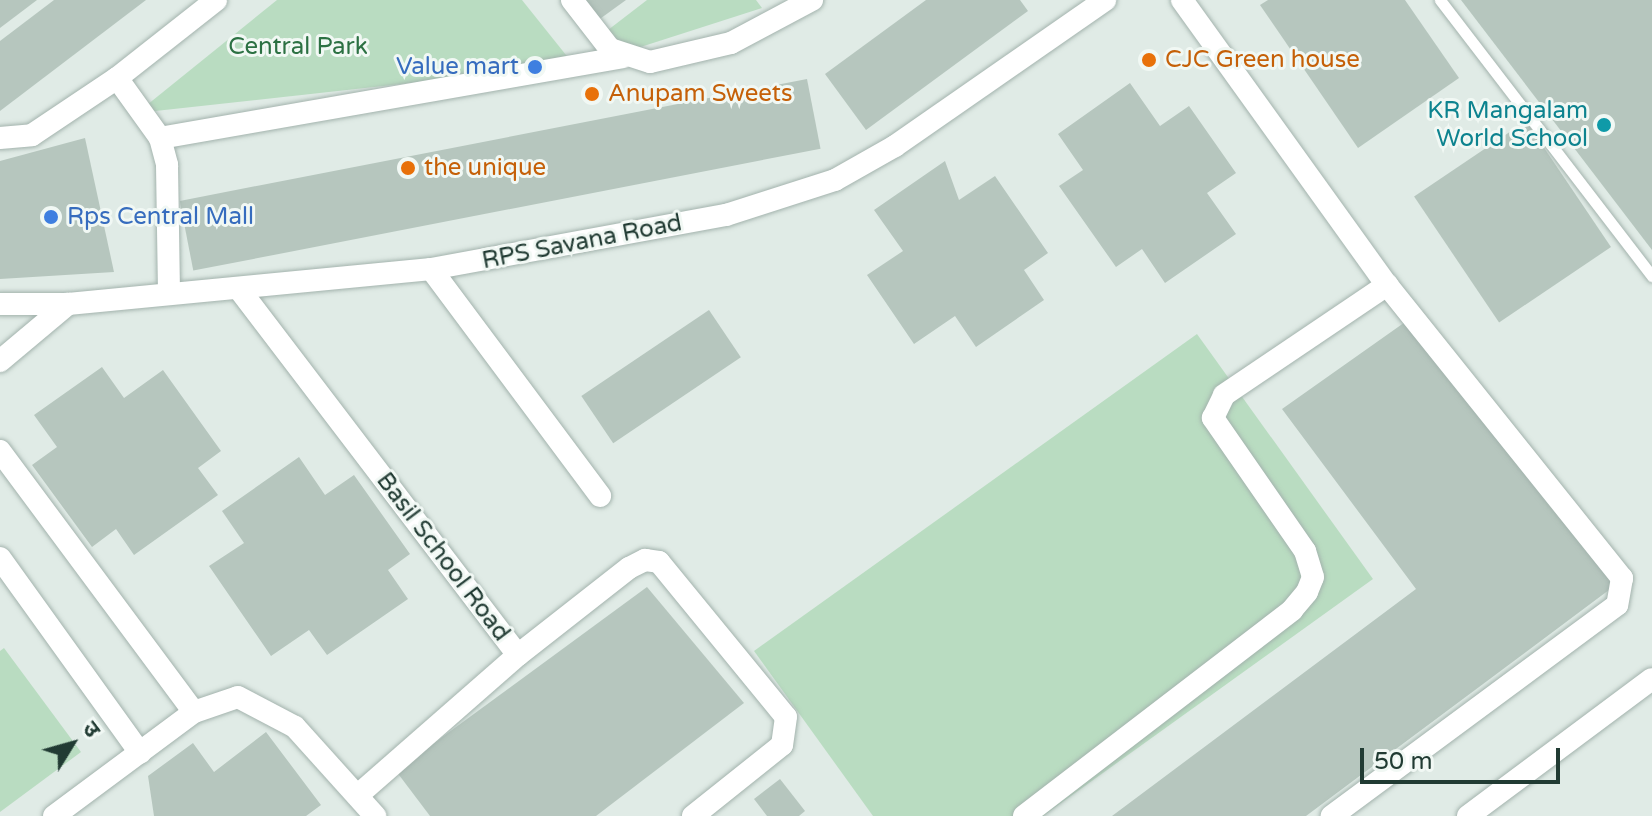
<!DOCTYPE html>
<html>
<head>
<meta charset="utf-8">
<style>
	body { margin:0 }
	#map { position:relative; width:1652px; height:816px; overflow:hidden; background:#e0ebe6; font-family:"Varela Round","Noto Sans Devanagari",sans-serif }
	div>[style] { position:absolute }
	.green>* { inset:0; background:#b9dcc1 }
	.building>* { inset:0; background:#b6c6be; transform-origin:0 0 }
	.roads { filter:drop-shadow(0 0 2px #a3b3ad) drop-shadow(0 0 2px #a3b3ad) }
	.service>* { height:11px; margin:-5.5px; padding:0 5.5px; transform-origin:5.5px; border-radius:5.5px; background:#fff }
	.minor>* { height:22px; margin:-11px; padding:0 11px; transform-origin:11px; border-radius:11px; background:#fff }
	.dots>* { width:22px; height:22px; translate:-50% -50%; box-sizing:border-box; border:4px solid #f1f8f4; border-radius:50% }
	span { translate:-50% -50%; white-space:nowrap; text-align:center; line-height:1.15; -webkit-text-stroke:6px #f1f8f4; paint-order:stroke }
	.park-label { font-size:24px; color:#2c7143 }
	.food-label { font-size:24px; color:#c56008 }
	.left { translate:0 -50%; text-align:left }
	.shop-label { font-size:24px; color:#366cbe }
	.right { translate:-100% -50%; text-align:right }
	.culture-label { font-size:24px; color:#0d838f }
	.street-label { font-size:24px; color:#213b33 }
	.north { position:absolute; left:32px; top:704px; width:80px; height:80px; -webkit-text-stroke:6px #f1f8f4; paint-order:stroke; rotate:53deg; font-size:22px; font-weight:700; line-height:32px; text-align:center; color:#213b33 }
	.north::after { content:''; display:block; margin:auto; width:28px; height:36px; background:#213b33; clip-path:polygon(50% 0,100% 100%,50% 72%,0 100%) }
	.scale { position:absolute; left:1360px; top:748px; width:200px; height:36px; box-sizing:border-box; border:4px solid #213b33; border-top:0; padding-left:10px; font-size:24px; line-height:28px; white-space:nowrap; color:#213b33; -webkit-text-stroke:6px #f1f8f4; paint-order:stroke }
</style>
</head>
<body>
<div id="map">
	<div class="green">
		<div style="clip-path:polygon(277px 0,522px 0,574px 65px,137px 113px)"></div>
		<div style="clip-path:polygon(647px 0,756px 0,762px 8px,625px 52px,608px 30px)"></div>
		<div style="clip-path:polygon(1197px 334px,1373px 579px,1043px 816px,873px 816px,754px 651px)"></div>
		<div style="clip-path:polygon(4px 648px,81px 752px,0 812px,0 651px)"></div>
	</div>
	<div class="building">
		<div style="clip-path:polygon(0 0,37px 0,0 28px)"></div>
		<div style="clip-path:polygon(54px 0,146px 0,0 111px,0 41px)"></div>
		<div style="clip-path:polygon(581px 0,626px 0,597px 21px)"></div>
		<div style="clip-path:polygon(926px 0,1020px 0,1028px 11px,866px 130px,825px 74px)"></div>
		<div style="clip-path:polygon(1268px 0,1405px 0,1459px 78px,1358px 148px,1260px 5px)"></div>
		<div style="clip-path:polygon(1461px 0,1652px 0,1652px 250px)"></div>
		<div style="left:807px;top:79px;width:71px;height:639px;rotate:79deg"></div>
		<div style="clip-path:polygon(1130px 83px,1160px 126px,1189px 106px,1236px 173px,1207px 193px,1236px 234px,1165px 283px,1142px 249px,1116px 267px,1059px 186px,1083px 170px,1058px 134px)"></div>
		<div style="left:1526px;top:121px;width:152px;height:135px;rotate:56deg"></div>
		<div style="clip-path:polygon(85px 138px,114px 272px,0 279px,0 161px)"></div>
		<div style="clip-path:polygon(945px 161px,959px 200px,995px 176px,1048px 253px,1024px 270px,1044px 300px,976px 347px,955px 316px,914px 344px,867px 275px,903px 251px,874px 210px)"></div>
		<div style="left:709px;top:310px;width:57px;height:154px;rotate:56deg"></div>
		<div style="clip-path:polygon(1408px 320px,1617px 584px,1306px 816px,1112px 816px,1416px 589px,1282px 409px)"></div>
		<div style="clip-path:polygon(102px 367px,124px 398px,163px 370px,221px 451px,198px 468px,218px 495px,134px 555px,116px 529px,92px 547px,32px 465px,57px 447px,34px 415px)"></div>
		<div style="clip-path:polygon(299px 457px,325px 495px,354px 475px,410px 554px,388px 570px,408px 599px,327px 655px,309px 630px,271px 656px,209px 566px,244px 543px,222px 511px)"></div>
		<div style="clip-path:polygon(647px 587px,744px 703px,596px 816px,430px 816px,396px 771px)"></div>
		<div style="clip-path:polygon(266px 732px,321px 805px,306px 816px,154px 816px,148px 776px,193px 743px,214px 772px)"></div>
		<div style="clip-path:polygon(780px 779px,805px 811px,799px 816px,767px 816px,754px 799px)"></div>
	</div>
	<div class="roads">
		<div class="service">
			<div style="left:1440px;top:0;width:348px;rotate:52.5deg"></div>
		</div>
		<div class="minor">
			<div style="left:572px;top:0;width:62px;rotate:52.2deg"></div>
			<div style="left:610px;top:49px;width:42px;rotate:18deg"></div>
			<div style="left:650px;top:62px;width:83px;rotate:-13.2deg"></div>
			<div style="left:731px;top:43px;width:92px;rotate:-28deg"></div>
			<div style="left:1182px;top:0;width:351px;rotate:54.3deg"></div>
			<div style="left:1387px;top:285px;width:376px;rotate:51.3deg"></div>
			<div style="left:1622px;top:578px;width:27px;rotate:100deg"></div>
			<div style="left:1617px;top:605px;width:355px;rotate:143.5deg"></div>
			<div style="left:117px;top:78px;width:74px;rotate:54.4deg"></div>
			<div style="left:160px;top:138px;width:28px;rotate:75deg"></div>
			<div style="left:167px;top:165px;width:129px;rotate:89.1deg"></div>
			<div style="left:0;top:138px;width:32px;rotate:-5deg"></div>
			<div style="left:32px;top:135px;width:102px;rotate:-33.8deg"></div>
			<div style="left:117px;top:78px;width:126px;rotate:-38.2deg"></div>
			<div style="left:160px;top:138px;width:469px;rotate:-9.9deg"></div>
			<div style="left:431px;top:269px;width:283px;rotate:53.3deg"></div>
			<div style="left:239px;top:289px;width:460px;rotate:52.7deg"></div>
			<div style="left:518px;top:655px;width:213px;rotate:138.8deg"></div>
			<div style="left:0;top:304px;width:68px"></div>
			<div style="left:68px;top:304px;width:365px;rotate:-5.5deg"></div>
			<div style="left:431px;top:269px;width:300px;rotate:-10.4deg"></div>
			<div style="left:726px;top:215px;width:114px;rotate:-17.8deg"></div>
			<div style="left:835px;top:180px;width:69px;rotate:-29.5deg"></div>
			<div style="left:895px;top:146px;width:256px;rotate:-34.8deg"></div>
			<div style="left:0;top:361px;width:89px;rotate:-40deg"></div>
			<div style="left:0;top:451px;width:325px;rotate:53.4deg"></div>
			<div style="left:0;top:558px;width:240px;rotate:54.3deg"></div>
			<div style="left:518px;top:655px;width:141px;rotate:-38.1deg"></div>
			<div style="left:629px;top:568px;width:18px;rotate:-27deg"></div>
			<div style="left:645px;top:560px;width:14px;rotate:8deg"></div>
			<div style="left:659px;top:562px;width:200px;rotate:50.7deg"></div>
			<div style="left:786px;top:717px;width:28px;rotate:98deg"></div>
			<div style="left:782px;top:745px;width:114px;rotate:141.4deg"></div>
			<div style="left:54px;top:816px;width:174px;rotate:-36.6deg"></div>
			<div style="left:194px;top:712px;width:46px;rotate:-18.8deg"></div>
			<div style="left:238px;top:697px;width:64px;rotate:27.8deg"></div>
			<div style="left:295px;top:727px;width:120px;rotate:48deg"></div>
			<div style="left:1024px;top:816px;width:338px;rotate:-37.5deg"></div>
			<div style="left:1292px;top:610px;width:23px;rotate:-50deg"></div>
			<div style="left:1307px;top:592px;width:16px;rotate:-68deg"></div>
			<div style="left:1313px;top:577px;width:27px;rotate:-107deg"></div>
			<div style="left:1305px;top:551px;width:162px;rotate:-124.7deg"></div>
			<div style="left:1213px;top:418px;width:25px;rotate:-64deg"></div>
			<div style="left:1224px;top:395px;width:197px;rotate:-34deg"></div>
			<div style="left:1468px;top:816px;width:229px;rotate:-36.7deg"></div>
		</div>
	</div>
	<div class="dots">
		<div style="left:1149px;top:60px;background:#e8710a"></div>
		<div style="left:535px;top:67px;background:#3f7fe0"></div>
		<div style="left:592px;top:94px;background:#e8710a"></div>
		<div style="left:1604px;top:125px;background:#0f9aa8"></div>
		<div style="left:408px;top:168px;background:#e8710a"></div>
		<div style="left:51px;top:217px;background:#3f7fe0"></div>
	</div>
	<div class="park-label">
		<span style="left:298px;top:47px">Central Park</span>
	</div>
	<div class="food-label">
		<span class="left" style="left:1165px;top:60px">CJC Green house</span>
		<span class="left" style="left:608px;top:94px">Anupam Sweets</span>
		<span class="left" style="left:424px;top:168px">the unique</span>
	</div>
	<div class="shop-label">
		<span class="right" style="left:519px;top:67px">Value mart</span>
		<span class="left" style="left:67px;top:217px">Rps Central Mall</span>
	</div>
	<div class="culture-label">
		<span class="right" style="left:1588px;top:125px">KR Mangalam<br>World School</span>
	</div>
	<div class="street-label">
		<span style="left:582px;top:242px;rotate:-11deg">RPS Savana Road</span>
		<span style="left:443px;top:557px;rotate:53deg">Basil School Road</span>
	</div>
	<div class="north">उ</div>
	<div class="scale">50 m</div>
</div>
</body>
</html>
